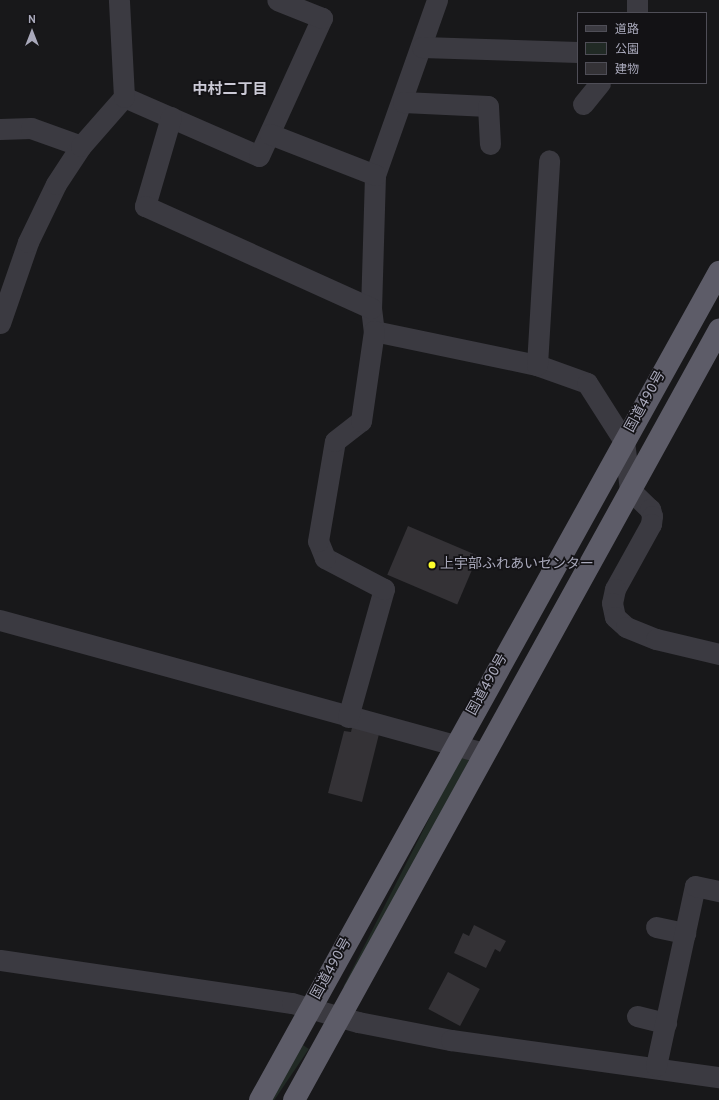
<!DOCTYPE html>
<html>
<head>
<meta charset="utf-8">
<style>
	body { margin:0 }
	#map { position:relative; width:719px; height:1100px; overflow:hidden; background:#18181a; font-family:Overpass,"Noto Sans JP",sans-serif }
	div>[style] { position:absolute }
	.green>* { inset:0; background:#212a25; transform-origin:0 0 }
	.building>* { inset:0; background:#343236; transform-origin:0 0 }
	.minor>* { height:21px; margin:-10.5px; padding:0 10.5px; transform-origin:10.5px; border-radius:10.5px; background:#3b3a41 }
	.trunk>* { height:22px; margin:-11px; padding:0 11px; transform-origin:11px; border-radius:11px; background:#5d5c68 }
	.dots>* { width:11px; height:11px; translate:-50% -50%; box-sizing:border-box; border:2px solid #131215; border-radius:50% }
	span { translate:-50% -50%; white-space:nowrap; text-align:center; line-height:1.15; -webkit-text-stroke:3.5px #131215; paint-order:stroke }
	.street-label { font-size:14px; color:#a9a9bb }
	.poi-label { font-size:14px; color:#a9a9bb }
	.left { translate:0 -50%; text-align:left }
	.neighbourhood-label { font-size:15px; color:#cbcad6; font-weight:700 }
	.legend { position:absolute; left:577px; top:12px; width:130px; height:72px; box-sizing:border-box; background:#131215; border:1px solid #4f4e57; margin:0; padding:5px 7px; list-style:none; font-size:12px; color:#a9a9bb }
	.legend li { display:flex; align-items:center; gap:8px; height:20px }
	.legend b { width:20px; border:1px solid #4f4e57 }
	.north { position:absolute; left:12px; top:12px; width:40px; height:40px; -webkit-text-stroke:3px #131215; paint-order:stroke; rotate:0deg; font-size:11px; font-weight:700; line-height:16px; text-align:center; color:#a9a9bb }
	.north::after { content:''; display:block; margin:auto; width:14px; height:18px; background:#a9a9bb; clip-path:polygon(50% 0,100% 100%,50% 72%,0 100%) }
</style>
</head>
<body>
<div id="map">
	<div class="green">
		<div style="left:462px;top:754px;width:9px;height:261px;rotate:27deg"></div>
		<div style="left:303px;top:1045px;width:7px;height:63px;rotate:34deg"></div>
	</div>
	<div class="building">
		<div style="left:408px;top:526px;width:76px;height:53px;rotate:23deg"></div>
		<div style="clip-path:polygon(353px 723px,380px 730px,362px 802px,328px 793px,344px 731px,351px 732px)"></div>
		<div style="clip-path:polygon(474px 925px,506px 941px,500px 952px,495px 949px,486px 968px,454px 953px,463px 933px,469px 936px)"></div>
		<div style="left:448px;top:972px;width:36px;height:42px;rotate:28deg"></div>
	</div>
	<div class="minor">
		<div style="left:437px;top:0;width:186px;rotate:109.5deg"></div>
		<div style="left:375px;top:175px;width:133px;rotate:91.7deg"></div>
		<div style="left:371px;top:308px;width:23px;rotate:83deg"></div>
		<div style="left:374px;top:331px;width:167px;rotate:11.8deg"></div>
		<div style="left:537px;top:365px;width:53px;rotate:19.8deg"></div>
		<div style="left:587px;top:383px;width:69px;rotate:57.5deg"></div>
		<div style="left:624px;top:441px;width:49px;rotate:83deg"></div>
		<div style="left:630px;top:490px;width:28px;rotate:44deg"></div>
		<div style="left:650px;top:509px;width:7px;rotate:74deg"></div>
		<div style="left:652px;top:516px;width:8px;rotate:97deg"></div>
		<div style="left:651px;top:524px;width:74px;rotate:119deg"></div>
		<div style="left:615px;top:589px;width:14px;rotate:102deg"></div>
		<div style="left:612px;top:603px;width:14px;rotate:78deg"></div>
		<div style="left:615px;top:617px;width:15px;rotate:42deg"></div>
		<div style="left:626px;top:627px;width:32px;rotate:22deg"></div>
		<div style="left:656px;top:639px;width:65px;rotate:13.4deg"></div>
		<div style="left:637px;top:13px;width:13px;rotate:-90deg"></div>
		<div style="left:422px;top:47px;width:156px;rotate:1.8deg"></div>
		<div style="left:124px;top:97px;width:147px;rotate:23.6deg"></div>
		<div style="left:259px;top:156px;width:152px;rotate:-65.5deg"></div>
		<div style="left:322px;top:18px;width:48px;rotate:-158.2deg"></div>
		<div style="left:403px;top:102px;width:85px;rotate:2.7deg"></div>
		<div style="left:488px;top:106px;width:38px;rotate:87deg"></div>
		<div style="left:583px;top:104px;width:27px;rotate:-51deg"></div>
		<div style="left:171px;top:117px;width:93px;rotate:106.3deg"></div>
		<div style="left:145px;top:206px;width:248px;rotate:24.3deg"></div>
		<div style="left:0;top:129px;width:31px;rotate:-2deg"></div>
		<div style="left:31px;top:128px;width:53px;rotate:19.8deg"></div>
		<div style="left:270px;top:134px;width:113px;rotate:21.3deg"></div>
		<div style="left:0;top:323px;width:86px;rotate:-70.9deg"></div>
		<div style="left:28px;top:242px;width:64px;rotate:-64.2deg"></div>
		<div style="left:56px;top:184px;width:45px;rotate:-56.7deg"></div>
		<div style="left:81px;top:146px;width:65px;rotate:-48.7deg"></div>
		<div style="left:124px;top:97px;width:97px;rotate:-93deg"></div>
		<div style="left:537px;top:365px;width:205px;rotate:-86.6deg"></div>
		<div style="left:0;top:620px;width:502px;rotate:15.37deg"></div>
		<div style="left:348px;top:717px;width:133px;rotate:-74.3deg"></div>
		<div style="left:384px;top:589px;width:67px;rotate:-152.3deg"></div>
		<div style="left:325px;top:558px;width:18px;rotate:-112deg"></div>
		<div style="left:318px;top:541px;width:101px;rotate:-80.4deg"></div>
		<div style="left:335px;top:441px;width:33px;rotate:-38deg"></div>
		<div style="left:361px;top:421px;width:91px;rotate:-81.8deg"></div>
		<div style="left:656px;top:927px;width:30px;rotate:12deg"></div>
		<div style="left:0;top:960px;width:295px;rotate:8.4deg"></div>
		<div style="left:292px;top:1003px;width:69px;rotate:16.1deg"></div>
		<div style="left:358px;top:1022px;width:95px;rotate:11deg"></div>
		<div style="left:451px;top:1040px;width:271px;rotate:7.9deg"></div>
		<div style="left:637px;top:1016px;width:30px;rotate:14deg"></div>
		<div style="left:656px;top:1066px;width:184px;rotate:-77.8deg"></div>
		<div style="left:695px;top:886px;width:25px;rotate:12deg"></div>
	</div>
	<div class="trunk">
		<div style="left:260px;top:1100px;width:947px;rotate:-61deg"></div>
		<div style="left:294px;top:1100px;width:880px;rotate:-61.1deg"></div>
	</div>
	<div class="dots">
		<div style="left:432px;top:565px;background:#ffff2b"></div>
	</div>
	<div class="street-label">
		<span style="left:646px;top:402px;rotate:-61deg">国道490号</span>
		<span style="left:488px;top:685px;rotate:-61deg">国道490号</span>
		<span style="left:332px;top:969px;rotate:-61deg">国道490号</span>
	</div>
	<div class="poi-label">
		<span class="left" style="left:440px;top:565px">上宇部ふれあいセンター</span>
	</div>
	<div class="neighbourhood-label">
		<span style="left:230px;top:91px">中村二丁目</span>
	</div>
	<ul class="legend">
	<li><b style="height:5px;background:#3b3a41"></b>道路</li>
	<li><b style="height:11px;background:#212a25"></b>公園</li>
	<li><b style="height:11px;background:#343236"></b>建物</li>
	</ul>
	<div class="north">N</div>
</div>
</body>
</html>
